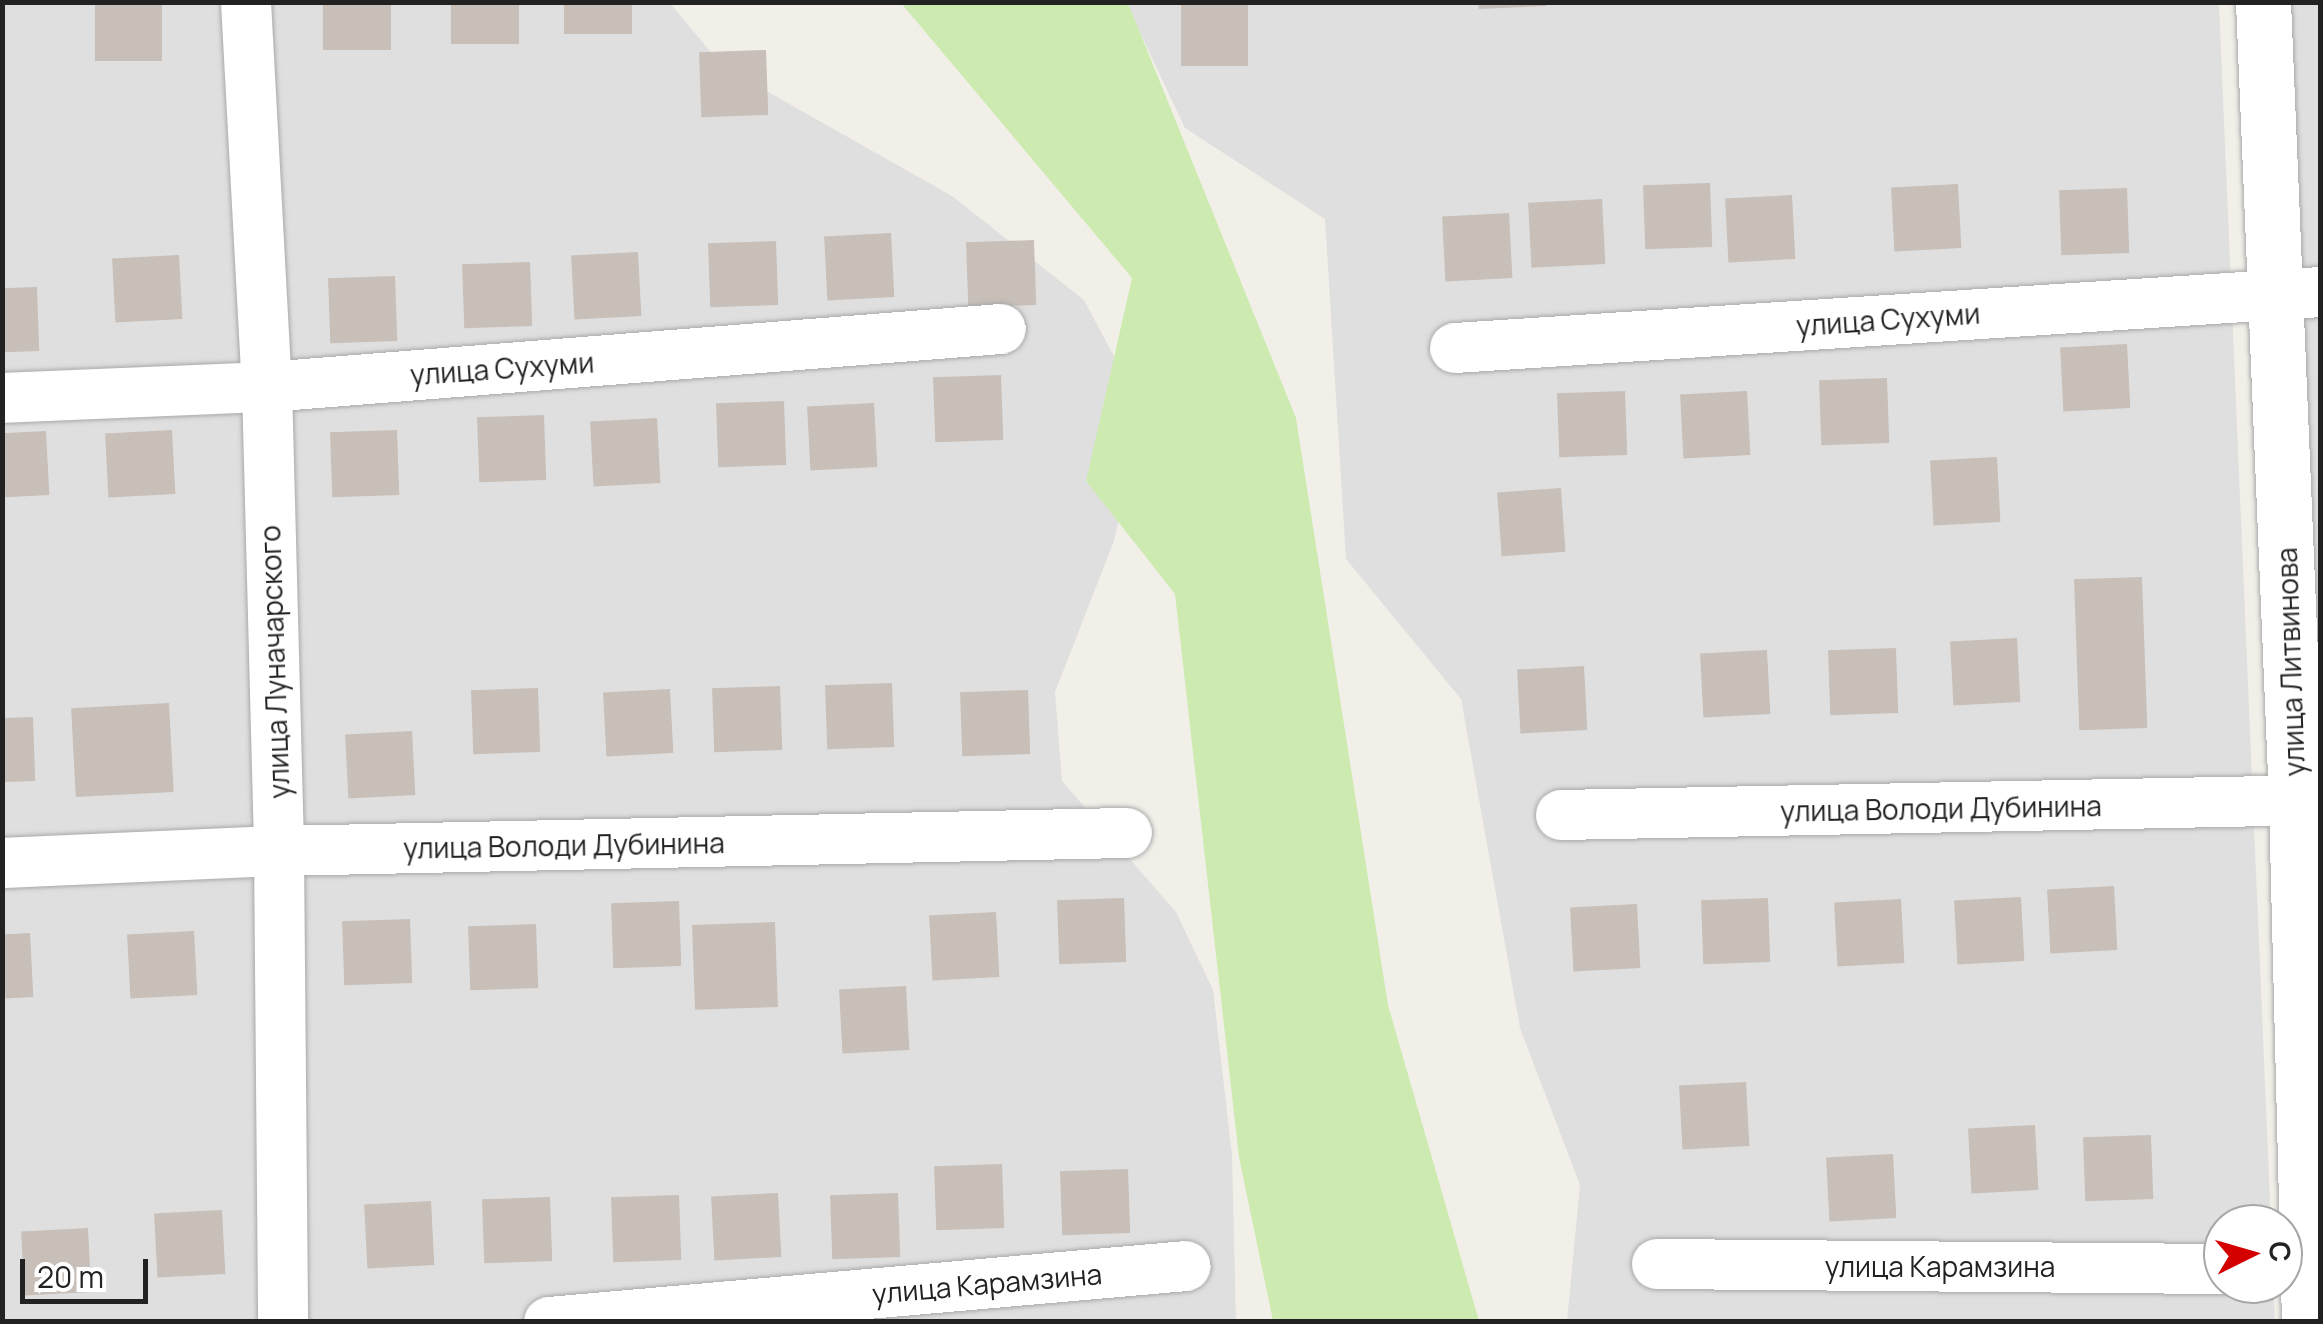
<!DOCTYPE html>
<html>
<head>
<meta charset="utf-8">
<style>
	body { margin:0 }
	#map { position:relative; width:2323px; height:1324px; overflow:hidden; background:#f2efe9; font-family:Manrope,sans-serif }
	div>[style] { position:absolute }
	.residential>* { inset:0; background:#e0dfdf }
	.grass>* { inset:0; background:#cdebb0 }
	.building>* { inset:0; background:#c7bfb8; transform-origin:0 0 }
	.roads { filter:drop-shadow(0 0 2px #a9a9a9) drop-shadow(0 0 2px #a9a9a9) }
	.minor>* { height:50px; margin:-25px; padding:0 25px; transform-origin:25px; border-radius:25px; background:#fff }
	.tertiary>* { height:55px; margin:-27.5px; padding:0 27.5px; transform-origin:27.5px; border-radius:27.5px; background:#fff }
	span { translate:-50% -50%; white-space:nowrap; text-align:center; line-height:1.15; -webkit-text-stroke:9px #fff; paint-order:stroke }
	.street-label { font-size:28px; color:#222 }
	.frame { position:absolute; inset:0; border:5px solid #222; pointer-events:none }
	.north { position:absolute; left:2203px; top:1204px; width:100px; height:100px; box-sizing:border-box; background:#fff; border:2px solid #a7a7a7; border-radius:50%; rotate:85deg; font-size:28px; font-weight:700; line-height:40px; text-align:center; color:#222 }
	.north::after { content:''; display:block; margin:auto; width:35px; height:45px; background:#d40000; clip-path:polygon(50% 0,100% 100%,50% 72%,0 100%) }
	.scale { position:absolute; left:20px; top:1259px; width:128px; height:45px; box-sizing:border-box; border:5px solid #222; border-top:0; padding-left:12px; font-size:30px; line-height:35px; white-space:nowrap; color:#222; -webkit-text-stroke:8px #fff; paint-order:stroke }
</style>
</head>
<body>
<div id="map">
	<div class="residential">
		<div style="clip-path:polygon(3px 3px,670px 3px,722px 66px,952px 196px,1084px 300px,1125px 377px,1132px 462px,1114px 541px,1055px 692px,1062px 781px,1176px 912px,1213px 990px,1232px 1155px,1236px 1321px,3px 1322px)"></div>
		<div style="clip-path:polygon(1126px 3px,2219px 3px,2271px 1224px,2223px 1224px,2223px 1284px,2273px 1284px,2275px 1321px,1567px 1321px,1580px 1185px,1520px 1028px,1461px 699px,1346px 559px,1325px 219px,1185px 128px)"></div>
		<div style="clip-path:polygon(2290px 3px,2320px 3px,2320px 777px)"></div>
	</div>
	<div class="grass">
		<div style="clip-path:polygon(901px 3px,1128px 3px,1296px 418px,1388px 1005px,1479px 1321px,1273px 1321px,1239px 1157px,1175px 594px,1086px 481px,1132px 278px)"></div>
	</div>
	<div class="building">
		<div style="left:95px;top:2px;width:67px;height:59px"></div>
		<div style="left:323px;top:2px;width:68px;height:48px"></div>
		<div style="left:564px;top:2px;width:68px;height:32px"></div>
		<div style="clip-path:polygon(1478px 2px,1546px 2px,1546px 6px,1479px 9px)"></div>
		<div style="left:451px;top:3px;width:68px;height:41px"></div>
		<div style="left:1181px;top:3px;width:67px;height:63px"></div>
		<div style="left:766px;top:50px;width:65px;height:67px;rotate:88deg"></div>
		<div style="left:1710px;top:183px;width:64px;height:67px;rotate:88deg"></div>
		<div style="left:1958px;top:184px;width:64px;height:67px;rotate:87deg"></div>
		<div style="left:2127px;top:188px;width:65px;height:68px;rotate:88deg"></div>
		<div style="left:1792px;top:195px;width:64px;height:67px;rotate:87deg"></div>
		<div style="left:1602px;top:199px;width:65px;height:74px;rotate:87deg"></div>
		<div style="left:1509px;top:213px;width:65px;height:67px;rotate:87deg"></div>
		<div style="left:891px;top:233px;width:64px;height:67px;rotate:87deg"></div>
		<div style="left:1034px;top:240px;width:65px;height:68px;rotate:88deg"></div>
		<div style="left:776px;top:241px;width:64px;height:68px;rotate:88deg"></div>
		<div style="left:638px;top:252px;width:64px;height:67px;rotate:87deg"></div>
		<div style="left:179px;top:255px;width:64px;height:67px;rotate:87deg"></div>
		<div style="left:530px;top:262px;width:64px;height:68px;rotate:88deg"></div>
		<div style="left:395px;top:276px;width:65px;height:67px;rotate:88deg"></div>
		<div style="left:37px;top:287px;width:64px;height:35px;rotate:88deg"></div>
		<div style="left:2127px;top:344px;width:64px;height:67px;rotate:87deg"></div>
		<div style="left:1001px;top:375px;width:65px;height:68px;rotate:88deg"></div>
		<div style="left:1887px;top:378px;width:65px;height:68px;rotate:88deg"></div>
		<div style="left:1625px;top:391px;width:64px;height:68px;rotate:88deg"></div>
		<div style="left:1747px;top:391px;width:64px;height:67px;rotate:87deg"></div>
		<div style="left:784px;top:401px;width:64px;height:68px;rotate:88deg"></div>
		<div style="left:874px;top:403px;width:64px;height:67px;rotate:87deg"></div>
		<div style="left:544px;top:415px;width:65px;height:67px;rotate:88deg"></div>
		<div style="left:657px;top:418px;width:65px;height:67px;rotate:87deg"></div>
		<div style="left:172px;top:430px;width:64px;height:67px;rotate:87deg"></div>
		<div style="left:397px;top:430px;width:65px;height:67px;rotate:88deg"></div>
		<div style="left:46px;top:431px;width:64px;height:44px;rotate:87deg"></div>
		<div style="left:1997px;top:457px;width:65px;height:67px;rotate:87deg"></div>
		<div style="left:1561px;top:488px;width:64px;height:64px;rotate:86deg"></div>
		<div style="left:2142px;top:577px;width:151px;height:68px;rotate:88deg"></div>
		<div style="left:2017px;top:638px;width:64px;height:67px;rotate:87deg"></div>
		<div style="left:1896px;top:648px;width:65px;height:68px;rotate:88deg"></div>
		<div style="left:1767px;top:650px;width:64px;height:67px;rotate:87deg"></div>
		<div style="left:1584px;top:666px;width:64px;height:67px;rotate:87deg"></div>
		<div style="left:892px;top:683px;width:64px;height:67px;rotate:88deg"></div>
		<div style="left:780px;top:686px;width:64px;height:68px;rotate:88deg"></div>
		<div style="left:538px;top:688px;width:64px;height:67px;rotate:88deg"></div>
		<div style="left:670px;top:689px;width:64px;height:67px;rotate:87deg"></div>
		<div style="left:1028px;top:690px;width:64px;height:68px;rotate:88deg"></div>
		<div style="left:169px;top:703px;width:89px;height:98px;rotate:87deg"></div>
		<div style="left:33px;top:717px;width:64px;height:31px;rotate:88deg"></div>
		<div style="left:412px;top:731px;width:64px;height:67px;rotate:87deg"></div>
		<div style="left:2114px;top:886px;width:64px;height:67px;rotate:87deg"></div>
		<div style="left:2021px;top:897px;width:64px;height:67px;rotate:87deg"></div>
		<div style="left:1124px;top:898px;width:64px;height:67px;rotate:88deg"></div>
		<div style="left:1768px;top:898px;width:64px;height:67px;rotate:88deg"></div>
		<div style="left:1901px;top:899px;width:64px;height:67px;rotate:87deg"></div>
		<div style="left:679px;top:901px;width:65px;height:68px;rotate:88deg"></div>
		<div style="left:1637px;top:904px;width:64px;height:67px;rotate:87deg"></div>
		<div style="left:996px;top:912px;width:65px;height:67px;rotate:87deg"></div>
		<div style="left:410px;top:919px;width:64px;height:68px;rotate:88deg"></div>
		<div style="left:775px;top:922px;width:85px;height:83px;rotate:88deg"></div>
		<div style="left:536px;top:924px;width:64px;height:68px;rotate:88deg"></div>
		<div style="left:194px;top:931px;width:64px;height:67px;rotate:87deg"></div>
		<div style="left:30px;top:933px;width:64px;height:28px;rotate:87deg"></div>
		<div style="left:906px;top:986px;width:64px;height:67px;rotate:87deg"></div>
		<div style="left:1746px;top:1082px;width:64px;height:67px;rotate:87deg"></div>
		<div style="left:2035px;top:1125px;width:65px;height:67px;rotate:87deg"></div>
		<div style="left:2151px;top:1135px;width:64px;height:68px;rotate:88deg"></div>
		<div style="left:1893px;top:1154px;width:64px;height:67px;rotate:87deg"></div>
		<div style="left:1002px;top:1164px;width:64px;height:68px;rotate:88deg"></div>
		<div style="left:1128px;top:1169px;width:64px;height:68px;rotate:88deg"></div>
		<div style="left:778px;top:1193px;width:64px;height:67px;rotate:87deg"></div>
		<div style="left:898px;top:1193px;width:64px;height:68px;rotate:88deg"></div>
		<div style="left:679px;top:1195px;width:65px;height:68px;rotate:88deg"></div>
		<div style="left:550px;top:1197px;width:64px;height:68px;rotate:88deg"></div>
		<div style="left:431px;top:1201px;width:64px;height:67px;rotate:87deg"></div>
		<div style="left:222px;top:1210px;width:64px;height:68px;rotate:87deg"></div>
		<div style="left:88px;top:1228px;width:64px;height:67px;rotate:87deg"></div>
	</div>
	<div class="roads">
		<div class="minor">
			<div style="left:246px;top:2px;width:386px;rotate:86.9deg"></div>
			<div style="left:267px;top:387px;width:464px;rotate:88.5deg"></div>
			<div style="left:279px;top:851px;width:471px;rotate:89.5deg"></div>
			<div style="left:1455px;top:348px;width:867px;rotate:-3.7deg"></div>
			<div style="left:2px;top:398px;width:265px;rotate:-2.4deg"></div>
			<div style="left:267px;top:387px;width:736px;rotate:-4.52deg"></div>
			<div style="left:1561px;top:815px;width:759px;rotate:-1.13deg"></div>
			<div style="left:2px;top:863px;width:277px;rotate:-2.5deg"></div>
			<div style="left:279px;top:851px;width:848px;rotate:-1.22deg"></div>
			<div style="left:1657px;top:1264px;width:566px;rotate:0.51deg"></div>
			<div style="left:549px;top:1322px;width:639px;rotate:-5.02deg"></div>
		</div>
		<div class="tertiary">
			<div style="left:2263px;top:2px;width:800px;rotate:87.63deg"></div>
			<div style="left:2296px;top:801px;width:521px;rotate:88.57deg"></div>
		</div>
	</div>
	<div class="street-label">
		<span style="left:1888px;top:319px;rotate:-4deg">улица Сухуми</span>
		<span style="left:502px;top:368px;rotate:-4deg">улица Сухуми</span>
		<span style="left:274px;top:662px;rotate:-92deg">улица Луначарского</span>
		<span style="left:2290px;top:662px;rotate:-92deg">улица Литвинова</span>
		<span style="left:1941px;top:808px;rotate:-1deg">улица Володи Дубинина</span>
		<span style="left:564px;top:845px;rotate:-1deg">улица Володи Дубинина</span>
		<span style="left:1940px;top:1266px">улица Карамзина</span>
		<span style="left:987px;top:1283px;rotate:-5deg">улица Карамзина</span>
	</div>
	<div class="frame"></div>
	<div class="north">С</div>
	<div class="scale">20 m</div>
</div>
</body>
</html>
